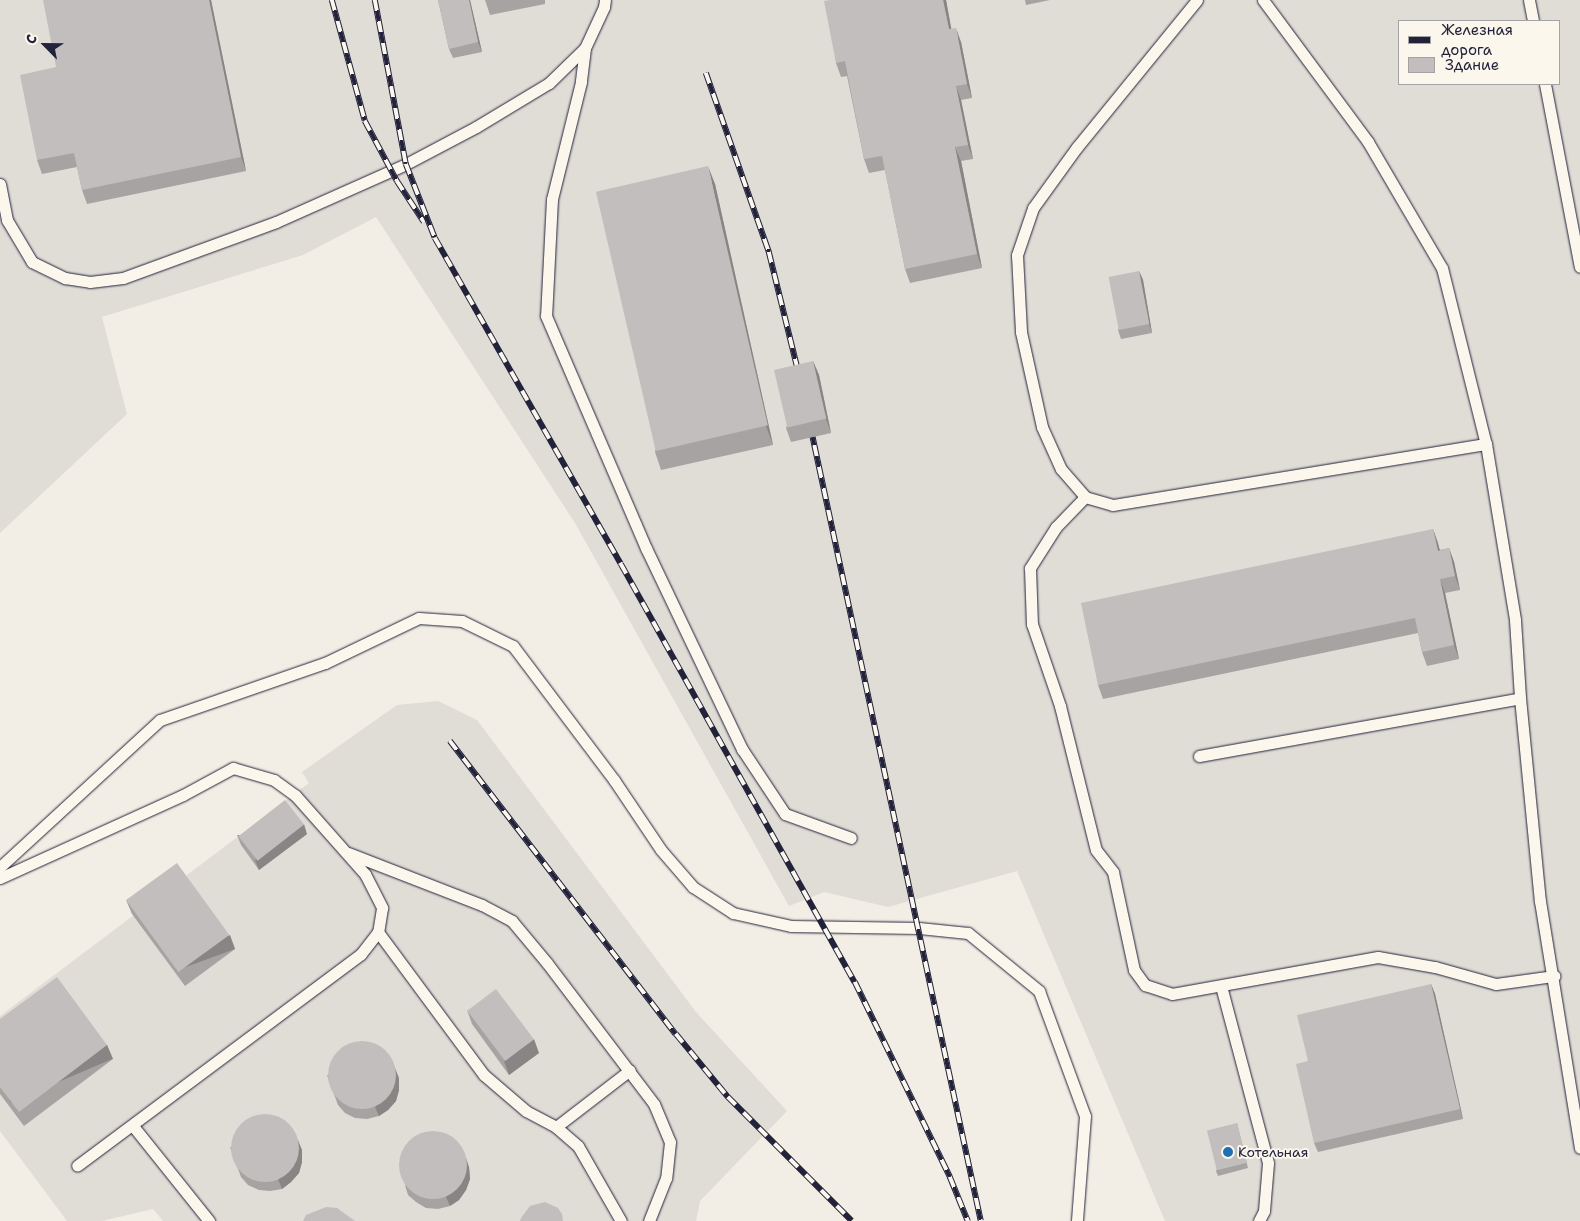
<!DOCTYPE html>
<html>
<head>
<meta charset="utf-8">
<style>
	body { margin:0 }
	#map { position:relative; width:1580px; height:1221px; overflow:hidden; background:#f2eee5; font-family:"Shantell Sans",sans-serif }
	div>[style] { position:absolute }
	.built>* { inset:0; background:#e0dcd6 }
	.roads { filter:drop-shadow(0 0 1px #22223b) drop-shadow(0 0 1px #22223b) }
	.service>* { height:11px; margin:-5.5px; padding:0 5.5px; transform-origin:5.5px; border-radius:5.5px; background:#fbf7ec }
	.rail>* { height:5.5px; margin-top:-2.75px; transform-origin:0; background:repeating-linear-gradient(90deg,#fbf7ec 0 11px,#22223b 0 22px); box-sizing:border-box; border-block:1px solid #22223b }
	.wall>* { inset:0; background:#a7a3a3 }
	.shaded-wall>* { inset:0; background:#888585; transform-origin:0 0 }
	.building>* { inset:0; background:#c2bebe; transform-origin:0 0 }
	.round { border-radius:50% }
	.dots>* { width:14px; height:14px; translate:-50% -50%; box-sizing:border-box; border:2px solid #fbf7ec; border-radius:50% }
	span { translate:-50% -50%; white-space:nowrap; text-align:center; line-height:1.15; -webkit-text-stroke:4px #fbf7ec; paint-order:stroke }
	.poi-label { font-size:14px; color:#22223b }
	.left { translate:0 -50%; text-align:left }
	.legend { position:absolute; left:1398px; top:20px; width:162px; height:65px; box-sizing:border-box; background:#fbf7ec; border:1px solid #a4a2a5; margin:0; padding:6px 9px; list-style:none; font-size:15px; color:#22223b }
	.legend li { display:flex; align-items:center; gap:10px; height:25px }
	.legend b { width:25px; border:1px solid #a4a2a5 }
	.north { position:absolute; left:20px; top:20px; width:50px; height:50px; -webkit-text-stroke:4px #fbf7ec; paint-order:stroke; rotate:293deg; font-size:14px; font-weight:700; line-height:20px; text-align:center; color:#22223b }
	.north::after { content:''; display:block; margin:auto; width:18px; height:22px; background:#22223b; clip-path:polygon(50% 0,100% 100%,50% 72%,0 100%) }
</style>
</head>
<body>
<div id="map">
	<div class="built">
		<div style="clip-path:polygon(evenodd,0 0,1580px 0,1580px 1221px,1165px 1221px,1017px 871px,888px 907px,824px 892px,789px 906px,575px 523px,376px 217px,303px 255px,102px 317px,127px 414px,0 533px,0 0,1399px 21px,1559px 21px,1559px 84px,1399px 84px,1399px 21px)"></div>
		<div style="clip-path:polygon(438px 701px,477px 720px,696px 1012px,787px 1111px,700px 1201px,696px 1221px,163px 1221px,153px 1209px,102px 1221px,67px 1221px,0 1131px,0 1016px,309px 783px,302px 772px,397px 705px)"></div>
	</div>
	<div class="roads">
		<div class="service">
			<div style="left:1197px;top:0;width:190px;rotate:129.2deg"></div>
			<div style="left:1077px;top:147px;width:75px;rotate:125.8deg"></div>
			<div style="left:1033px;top:208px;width:50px;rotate:108.8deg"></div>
			<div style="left:1017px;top:255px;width:77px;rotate:87deg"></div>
			<div style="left:1021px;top:332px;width:97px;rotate:77.5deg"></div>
			<div style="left:1042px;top:427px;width:46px;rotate:65.7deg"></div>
			<div style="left:1061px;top:469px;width:37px;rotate:49deg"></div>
			<div style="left:1085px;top:497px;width:29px;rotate:16deg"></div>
			<div style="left:1113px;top:505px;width:378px;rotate:-9.3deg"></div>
			<div style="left:1263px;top:0;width:177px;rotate:53.5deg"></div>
			<div style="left:1368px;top:142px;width:146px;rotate:59.6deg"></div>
			<div style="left:1442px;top:268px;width:181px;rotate:76deg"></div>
			<div style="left:1486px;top:444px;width:178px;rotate:80.6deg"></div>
			<div style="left:1515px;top:620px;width:78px;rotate:86.3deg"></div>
			<div style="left:1520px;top:698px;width:204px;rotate:84.4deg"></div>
			<div style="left:1540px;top:901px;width:250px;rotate:80.8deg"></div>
			<div style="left:1529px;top:0;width:21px;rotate:79deg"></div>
			<div style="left:585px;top:48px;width:34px;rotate:97deg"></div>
			<div style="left:581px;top:82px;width:121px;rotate:103.9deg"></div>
			<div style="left:552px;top:199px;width:117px;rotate:92.9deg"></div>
			<div style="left:546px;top:316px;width:253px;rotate:66.7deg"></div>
			<div style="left:646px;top:548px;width:223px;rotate:64.5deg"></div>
			<div style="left:742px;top:749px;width:78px;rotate:56.5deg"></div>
			<div style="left:785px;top:814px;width:70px;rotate:20deg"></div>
			<div style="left:1545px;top:84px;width:186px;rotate:79.2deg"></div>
			<div style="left:0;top:184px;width:37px;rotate:79deg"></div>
			<div style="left:7px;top:220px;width:49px;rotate:59.2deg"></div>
			<div style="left:32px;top:262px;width:37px;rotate:26deg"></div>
			<div style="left:65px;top:278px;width:25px;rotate:9deg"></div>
			<div style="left:90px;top:282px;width:33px;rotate:-7deg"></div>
			<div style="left:123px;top:278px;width:163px;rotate:-20.1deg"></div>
			<div style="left:276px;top:222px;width:142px;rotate:-24deg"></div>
			<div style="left:406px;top:164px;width:79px;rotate:-27.9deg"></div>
			<div style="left:476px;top:127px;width:85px;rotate:-31.1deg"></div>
			<div style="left:549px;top:83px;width:50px;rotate:-44.2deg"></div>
			<div style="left:585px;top:48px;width:45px;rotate:-65.1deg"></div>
			<div style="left:604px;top:7px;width:7px;rotate:-82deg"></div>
			<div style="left:1085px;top:497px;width:42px;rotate:134deg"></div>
			<div style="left:1056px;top:527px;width:49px;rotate:122.4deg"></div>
			<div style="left:1030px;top:568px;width:56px;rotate:88deg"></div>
			<div style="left:1032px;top:624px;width:87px;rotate:71.1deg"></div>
			<div style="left:1060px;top:706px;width:148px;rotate:76deg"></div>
			<div style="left:1096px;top:850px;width:28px;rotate:52deg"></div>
			<div style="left:1113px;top:872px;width:100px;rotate:77.9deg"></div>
			<div style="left:1134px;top:970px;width:19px;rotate:54deg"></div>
			<div style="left:1145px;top:985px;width:28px;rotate:18deg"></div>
			<div style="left:1172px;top:994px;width:209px;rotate:-10.2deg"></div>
			<div style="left:1378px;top:957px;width:58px;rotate:10deg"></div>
			<div style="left:1435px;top:967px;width:63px;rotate:15.6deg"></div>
			<div style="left:1496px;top:984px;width:59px;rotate:-7.9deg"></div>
			<div style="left:1199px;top:756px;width:326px;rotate:-10.2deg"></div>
			<div style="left:348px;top:853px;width:144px;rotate:21.2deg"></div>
			<div style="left:482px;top:905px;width:34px;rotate:28deg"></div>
			<div style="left:512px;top:921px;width:55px;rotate:50.2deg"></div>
			<div style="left:547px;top:963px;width:177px;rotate:52.8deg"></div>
			<div style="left:654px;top:1104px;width:41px;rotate:67.2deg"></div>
			<div style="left:670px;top:1142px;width:36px;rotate:96deg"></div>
			<div style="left:666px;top:1178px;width:46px;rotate:111.6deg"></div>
			<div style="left:0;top:867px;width:217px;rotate:-42.6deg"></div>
			<div style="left:160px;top:720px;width:175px;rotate:-19.1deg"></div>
			<div style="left:325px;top:663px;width:104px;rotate:-25.6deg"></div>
			<div style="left:419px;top:618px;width:43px;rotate:4deg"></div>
			<div style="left:462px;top:621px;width:57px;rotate:26.1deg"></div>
			<div style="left:513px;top:646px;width:168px;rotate:53deg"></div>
			<div style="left:614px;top:780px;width:84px;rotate:56.1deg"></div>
			<div style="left:661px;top:850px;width:49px;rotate:49.1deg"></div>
			<div style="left:693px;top:887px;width:48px;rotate:33deg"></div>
			<div style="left:733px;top:913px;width:59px;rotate:12.6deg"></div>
			<div style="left:791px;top:926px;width:128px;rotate:0.9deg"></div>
			<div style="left:919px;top:928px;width:49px;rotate:5.8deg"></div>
			<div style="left:968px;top:933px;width:92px;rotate:39.2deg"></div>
			<div style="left:1039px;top:991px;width:133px;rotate:69.8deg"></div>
			<div style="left:1085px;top:1116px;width:105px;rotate:94.4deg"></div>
			<div style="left:0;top:878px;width:201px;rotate:-24.4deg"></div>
			<div style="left:183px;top:795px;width:57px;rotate:-28.4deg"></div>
			<div style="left:233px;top:768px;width:43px;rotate:16.3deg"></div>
			<div style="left:274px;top:780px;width:26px;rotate:36deg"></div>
			<div style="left:295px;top:795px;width:106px;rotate:48.5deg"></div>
			<div style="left:365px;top:874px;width:38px;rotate:63deg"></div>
			<div style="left:382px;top:908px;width:24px;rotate:99deg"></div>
			<div style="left:378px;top:932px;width:28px;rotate:128deg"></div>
			<div style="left:361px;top:954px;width:354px;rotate:143.3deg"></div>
			<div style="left:378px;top:932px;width:178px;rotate:53.5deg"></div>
			<div style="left:484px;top:1075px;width:55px;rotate:40.6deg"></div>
			<div style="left:526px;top:1111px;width:34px;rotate:28deg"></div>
			<div style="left:556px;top:1127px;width:29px;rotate:41deg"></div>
			<div style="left:578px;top:1146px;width:86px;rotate:60.2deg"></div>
			<div style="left:1221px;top:986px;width:183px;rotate:75.1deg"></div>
			<div style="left:1268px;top:1163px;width:48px;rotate:94.8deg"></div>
			<div style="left:1264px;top:1211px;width:11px;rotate:117deg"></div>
			<div style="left:133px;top:1126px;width:122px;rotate:51.3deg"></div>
			<div style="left:556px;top:1127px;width:93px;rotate:-37.6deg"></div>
		</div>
	</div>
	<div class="rail">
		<div style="left:332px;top:0;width:125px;rotate:74.7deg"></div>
		<div style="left:365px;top:121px;width:68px;rotate:61.9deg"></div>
		<div style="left:397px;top:181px;width:49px;rotate:56.6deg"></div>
		<div style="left:375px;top:0;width:167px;rotate:79.3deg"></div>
		<div style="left:406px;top:164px;width:79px;rotate:68.6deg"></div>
		<div style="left:435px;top:238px;width:375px;rotate:60.3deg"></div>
		<div style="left:621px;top:564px;width:479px;rotate:60.8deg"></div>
		<div style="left:855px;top:982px;width:217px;rotate:64deg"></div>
		<div style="left:950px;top:1177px;width:48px;rotate:67.8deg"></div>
		<div style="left:706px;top:73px;width:190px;rotate:70.6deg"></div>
		<div style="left:769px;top:252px;width:130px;rotate:76.2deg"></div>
		<div style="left:810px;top:424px;width:815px;rotate:77.89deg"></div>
		<div style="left:450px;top:741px;width:370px;rotate:52.4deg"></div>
		<div style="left:676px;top:1034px;width:82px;rotate:50.5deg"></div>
		<div style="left:728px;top:1097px;width:175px;rotate:45deg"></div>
	</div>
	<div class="wall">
		<div style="clip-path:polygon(211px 0,246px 171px,87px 204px,82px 190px,77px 167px,42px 174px,37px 160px,56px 67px)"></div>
		<div style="clip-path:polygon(438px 0,470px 0,482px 52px,453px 58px,449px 49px)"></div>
		<div style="clip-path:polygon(485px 0,545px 0,545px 4px,490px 15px)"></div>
		<div style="clip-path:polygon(830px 0,946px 0,951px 29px,961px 42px,972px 98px,961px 100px,973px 159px,961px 161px,982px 268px,910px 283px,905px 269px,885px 170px,869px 173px,864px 159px,847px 76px,841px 77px,836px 63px)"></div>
		<div style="clip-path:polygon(1025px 0,1050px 0,1026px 5px)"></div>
		<div style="clip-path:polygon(715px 184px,773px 445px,661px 470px,655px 452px)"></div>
		<div style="clip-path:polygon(1139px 271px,1143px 280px,1152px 333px,1121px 339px,1118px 330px)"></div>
		<div style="clip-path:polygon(813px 361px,819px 375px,831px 433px,791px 442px,786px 428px)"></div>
		<div style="clip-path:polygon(1433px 529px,1440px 550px,1449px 548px,1454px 562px,1460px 590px,1445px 593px,1459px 659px,1427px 666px,1422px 652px,1418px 633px,1103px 699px,1098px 685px)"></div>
		<div style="clip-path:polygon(307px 834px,259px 870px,241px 845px,237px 835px)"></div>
		<div style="clip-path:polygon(126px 900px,235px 949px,185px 986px,132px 914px)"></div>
		<div style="clip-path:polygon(1431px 984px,1435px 994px,1463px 1119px,1318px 1152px,1314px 1143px,1308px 1061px)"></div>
		<div style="clip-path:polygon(467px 1010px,539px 1053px,509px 1075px,472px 1024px)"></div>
		<div style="clip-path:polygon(0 1019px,107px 1045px,113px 1059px,24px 1126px,0 1094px)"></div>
		<div style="clip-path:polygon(327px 1075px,399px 1078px,399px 1090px,396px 1101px,388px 1110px,379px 1116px,367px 1119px,355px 1118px,345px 1113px,338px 1105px)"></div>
		<div style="clip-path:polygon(1237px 1123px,1248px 1168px,1218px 1176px,1216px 1171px)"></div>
		<div style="clip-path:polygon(230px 1147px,302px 1150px,302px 1162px,299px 1173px,291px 1182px,282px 1189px,270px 1191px,259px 1190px,248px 1185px,241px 1177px)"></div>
		<div style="clip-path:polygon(469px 1167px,470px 1179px,466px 1190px,459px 1200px,450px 1206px,438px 1209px,426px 1208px,416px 1202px,408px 1195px,405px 1185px)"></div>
	</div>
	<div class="shaded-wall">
		<div style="clip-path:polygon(209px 0,211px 0,246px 171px,241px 157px)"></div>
		<div style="clip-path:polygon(469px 0,470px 0,482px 52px,478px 42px)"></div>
		<div style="clip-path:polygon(943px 0,946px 0,954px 43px,949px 29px)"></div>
		<div style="clip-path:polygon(956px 28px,961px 42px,972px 98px,967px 84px)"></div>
		<div style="clip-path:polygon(956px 86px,961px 100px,973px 159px,968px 145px)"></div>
		<div style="clip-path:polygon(955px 147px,961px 161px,982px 268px,977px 254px)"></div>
		<div style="clip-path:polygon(708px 166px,715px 184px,773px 445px,766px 426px)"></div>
		<div style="clip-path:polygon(1139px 271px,1143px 280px,1152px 333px,1149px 324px)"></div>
		<div style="clip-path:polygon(813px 361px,819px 375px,831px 433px,826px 419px)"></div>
		<div style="clip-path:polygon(1433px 529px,1438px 543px,1443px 565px,1438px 551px)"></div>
		<div style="clip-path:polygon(1449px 548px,1454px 562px,1460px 590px,1455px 576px)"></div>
		<div style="clip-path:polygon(1440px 579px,1445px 593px,1459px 659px,1454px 645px)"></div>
		<div style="clip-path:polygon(304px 824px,307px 834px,259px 870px,255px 860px)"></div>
		<div style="left:230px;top:935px;width:15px;height:62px;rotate:70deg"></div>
		<div style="clip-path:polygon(1431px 984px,1435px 994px,1463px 1119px,1460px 1109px)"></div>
		<div style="clip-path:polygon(534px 1039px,539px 1053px,509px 1075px,504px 1061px)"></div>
		<div style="left:107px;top:1045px;width:15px;height:111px;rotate:67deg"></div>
		<div style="clip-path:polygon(395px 1068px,399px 1078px,399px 1090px,396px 1101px,388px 1110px,379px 1116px,375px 1107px)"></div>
		<div style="clip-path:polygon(298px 1140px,302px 1150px,302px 1162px,299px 1173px,291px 1182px,282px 1189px,278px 1179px)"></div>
		<div style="clip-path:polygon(466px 1158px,469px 1167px,470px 1179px,466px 1190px,459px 1200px,450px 1206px,446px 1197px)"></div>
	</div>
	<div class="building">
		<div style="clip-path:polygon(43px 0,209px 0,241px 157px,82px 190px,74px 153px,37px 160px,20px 75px,56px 67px)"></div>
		<div style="clip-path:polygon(438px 0,469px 0,478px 42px,449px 49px)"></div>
		<div style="clip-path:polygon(830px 0,943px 0,949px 29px,956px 28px,967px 84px,956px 86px,968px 145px,955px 147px,977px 254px,905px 269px,882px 156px,864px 159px,845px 61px,836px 63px,824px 1px)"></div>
		<div style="left:708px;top:166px;width:266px;height:115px;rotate:77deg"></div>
		<div style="left:1139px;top:271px;width:54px;height:31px;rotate:79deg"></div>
		<div style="left:813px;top:361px;width:59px;height:40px;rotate:77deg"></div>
		<div style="clip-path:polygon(1433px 529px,1438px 551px,1449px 548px,1455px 576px,1440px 579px,1454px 645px,1422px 652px,1415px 618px,1098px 685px,1081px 603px)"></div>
		<div style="left:285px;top:800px;width:31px;height:59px;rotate:52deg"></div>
		<div style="left:177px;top:863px;width:89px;height:63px;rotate:54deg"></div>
		<div style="clip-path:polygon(57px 977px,107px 1045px,19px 1112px,0 1087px,0 1019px)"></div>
		<div style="clip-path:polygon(1431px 984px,1460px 1109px,1314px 1143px,1296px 1064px,1308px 1061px,1297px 1015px)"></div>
		<div style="left:496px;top:989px;width:63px;height:36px;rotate:53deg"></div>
		<div class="round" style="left:328px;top:1041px;width:68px;height:68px"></div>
		<div class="round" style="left:231px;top:1114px;width:68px;height:68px"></div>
		<div style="left:1237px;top:1123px;width:41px;height:31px;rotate:76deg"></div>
		<div class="round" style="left:399px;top:1131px;width:68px;height:68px"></div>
		<div style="clip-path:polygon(545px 1202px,558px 1208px,562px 1214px,563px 1221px,520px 1221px,521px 1218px,530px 1206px)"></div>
		<div style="clip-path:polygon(326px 1207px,337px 1208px,355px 1221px,303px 1221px,306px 1215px)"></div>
	</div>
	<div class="dots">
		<div style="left:1228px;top:1152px;background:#1f6fb2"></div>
	</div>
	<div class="poi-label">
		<span class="left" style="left:1238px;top:1152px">Котельная</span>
	</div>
	<ul class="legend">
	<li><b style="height:6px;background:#22223b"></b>Железная дорога</li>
	<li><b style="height:14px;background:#c2bebe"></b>Здание</li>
	</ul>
	<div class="north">С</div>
</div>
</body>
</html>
